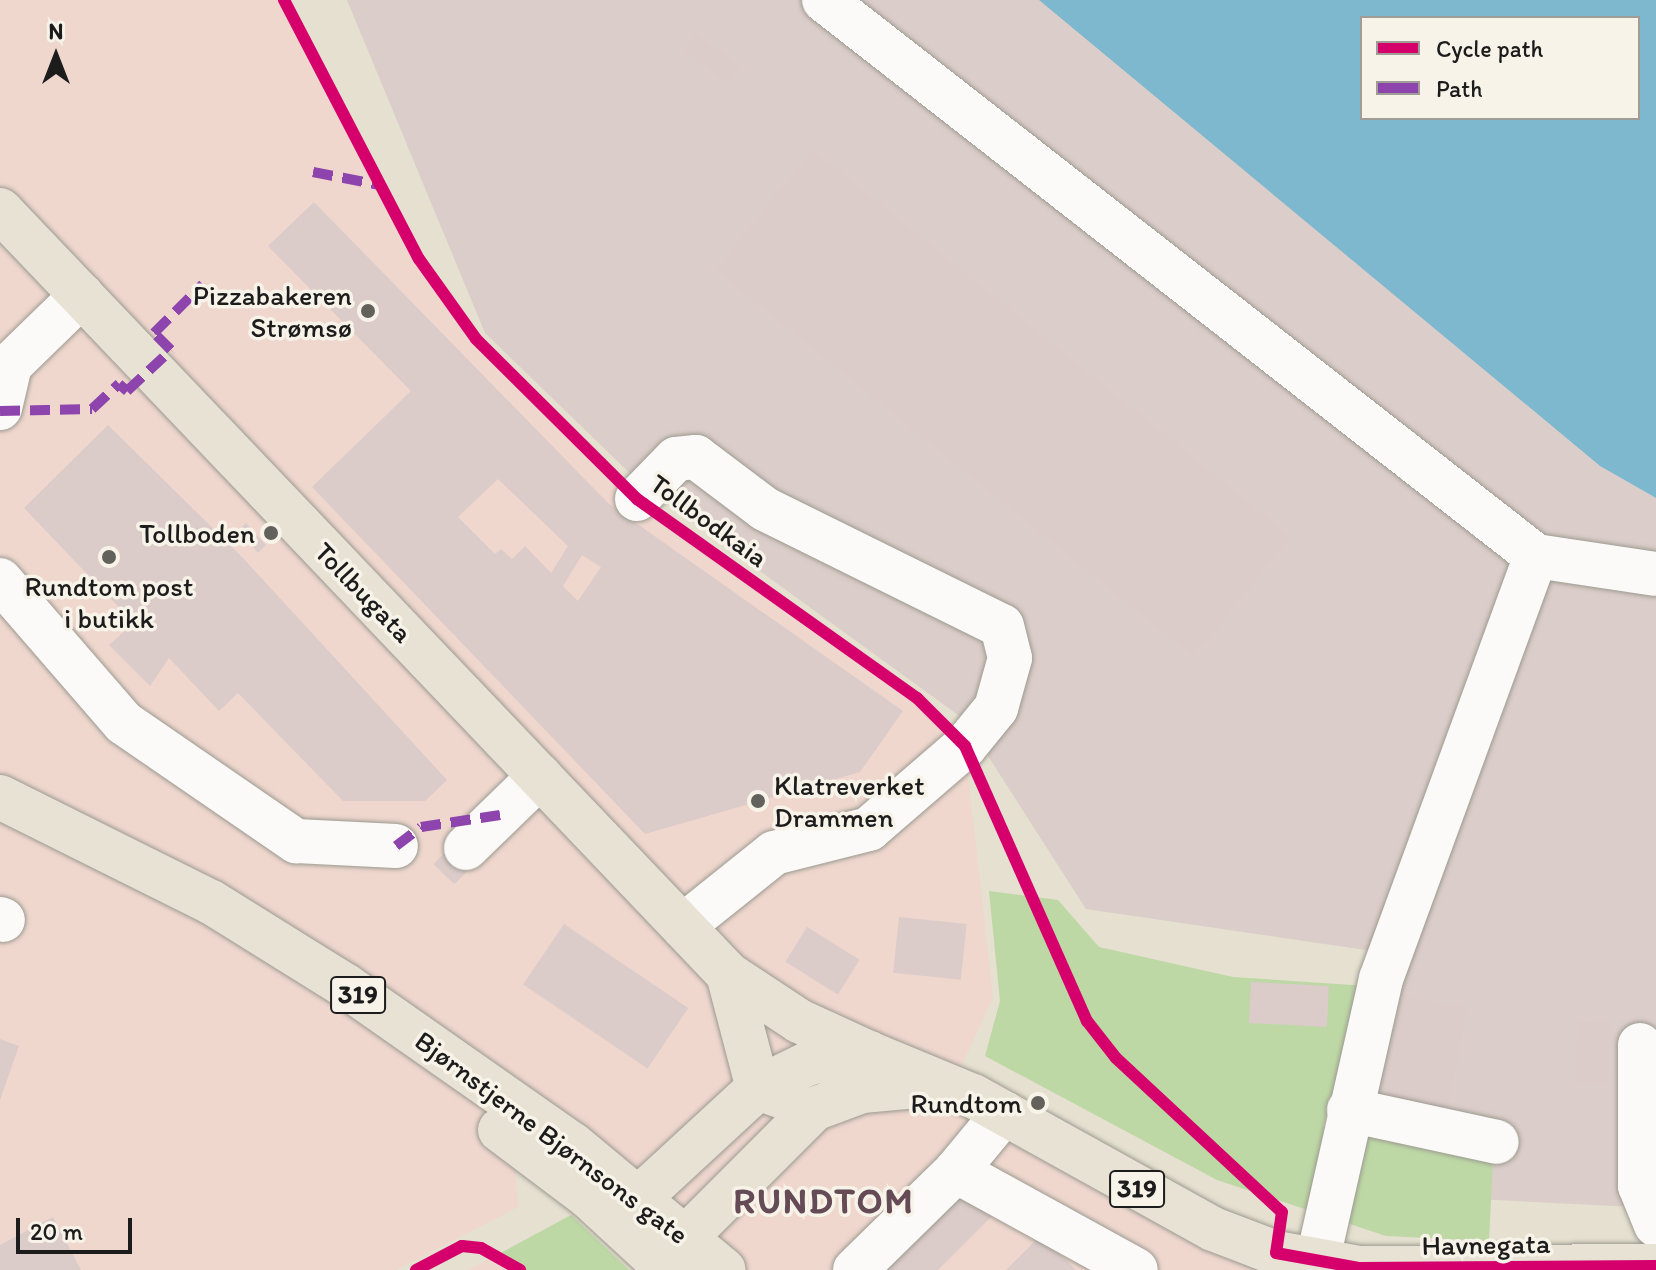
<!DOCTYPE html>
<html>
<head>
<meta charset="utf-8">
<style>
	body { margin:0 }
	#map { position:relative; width:1656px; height:1270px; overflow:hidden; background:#e5e0cf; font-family:Itim,sans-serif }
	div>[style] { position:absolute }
	.built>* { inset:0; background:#efd7ce }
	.industrial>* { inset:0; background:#dbcdc9 }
	.green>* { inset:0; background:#bdd8a5 }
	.water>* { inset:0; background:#7eb8ce }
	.building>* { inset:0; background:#dbcbc9; transform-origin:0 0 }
	.roads { filter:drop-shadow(0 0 2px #9c9a90) drop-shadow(0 0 2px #9c9a90) }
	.minor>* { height:44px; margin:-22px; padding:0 22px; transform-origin:22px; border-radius:22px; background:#fbfaf8 }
	.major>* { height:44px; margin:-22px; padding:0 22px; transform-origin:22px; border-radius:22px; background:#e8e2d5 }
	.quiet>* { height:10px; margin-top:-5px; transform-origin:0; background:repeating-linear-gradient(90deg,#8e44ad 0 20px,transparent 0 30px) }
	.cycleway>* { height:12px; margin:-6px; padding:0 6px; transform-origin:6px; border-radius:6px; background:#d6006c }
	.dots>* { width:22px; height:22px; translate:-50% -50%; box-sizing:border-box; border:4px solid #f7f3e8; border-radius:50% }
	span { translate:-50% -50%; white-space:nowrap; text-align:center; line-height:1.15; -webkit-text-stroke:7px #f7f3e8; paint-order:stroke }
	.shield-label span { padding:2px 6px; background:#f7f3e8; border:2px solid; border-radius:6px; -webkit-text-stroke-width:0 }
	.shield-label { font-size:26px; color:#1c1c1c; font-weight:700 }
	.poi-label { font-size:28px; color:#1c1c1c }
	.right { translate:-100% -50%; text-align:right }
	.left { translate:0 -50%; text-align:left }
	.street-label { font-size:28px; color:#1c1c1c }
	.district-label { font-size:36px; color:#644b55; font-weight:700; letter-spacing:2px }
	.legend { position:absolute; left:1360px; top:16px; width:280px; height:104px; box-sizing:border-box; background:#f7f3e8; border:2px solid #9f9d96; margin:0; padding:10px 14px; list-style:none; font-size:24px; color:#1c1c1c }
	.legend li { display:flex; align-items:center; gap:16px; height:40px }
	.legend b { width:40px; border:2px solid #9f9d96 }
	.north { position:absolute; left:16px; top:16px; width:80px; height:80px; -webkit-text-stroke:6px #f7f3e8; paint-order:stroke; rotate:0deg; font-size:22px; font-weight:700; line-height:32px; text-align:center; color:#1c1c1c }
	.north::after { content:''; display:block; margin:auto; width:28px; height:36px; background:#1c1c1c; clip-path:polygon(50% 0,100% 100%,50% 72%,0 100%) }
	.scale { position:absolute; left:16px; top:1218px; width:116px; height:36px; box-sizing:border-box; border:4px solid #1c1c1c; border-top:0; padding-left:10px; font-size:24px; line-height:28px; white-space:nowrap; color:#1c1c1c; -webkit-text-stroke:6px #f7f3e8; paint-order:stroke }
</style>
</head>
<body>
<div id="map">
	<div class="built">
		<div style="clip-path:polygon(0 0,283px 0,419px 259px,476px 339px,637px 499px,917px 698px,965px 746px,993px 998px,952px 1086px,1357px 1270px,740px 1270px,510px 1076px,518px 1207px,396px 1270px,0 1270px)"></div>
		<div style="clip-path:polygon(495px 1256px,513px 1270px,468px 1270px)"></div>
	</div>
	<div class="industrial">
		<div style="clip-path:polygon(347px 0,1041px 0,1600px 466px,1656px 498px,1656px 1208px,1331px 1192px,1373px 951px,1086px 909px,965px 720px,643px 486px,485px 333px)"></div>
	</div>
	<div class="green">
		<div style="clip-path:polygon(989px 891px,1058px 900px,1099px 947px,1233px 977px,1367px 986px,1323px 1126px,1493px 1159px,1489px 1241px,1386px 1236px,1217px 1180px,985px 1056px,1000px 1001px)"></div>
		<div style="clip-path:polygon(571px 1215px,629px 1270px,513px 1270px,495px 1256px)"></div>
	</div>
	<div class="water">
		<div style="clip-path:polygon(evenodd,1039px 0,1656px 0,1656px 498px,1600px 466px,1039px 0,1362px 18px,1638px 18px,1638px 118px,1362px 118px,1362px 18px)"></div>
	</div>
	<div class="building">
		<div style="left:696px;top:34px;width:55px;height:20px;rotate:37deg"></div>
		<div style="left:813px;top:150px;width:614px;height:154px;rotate:39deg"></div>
		<div style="clip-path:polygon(evenodd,314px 202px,609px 504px,903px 711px,860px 772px,645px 834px,312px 487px,411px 391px,268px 246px,314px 202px,498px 479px,568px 546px,551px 573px,525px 546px,512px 559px,501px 549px,495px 554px,458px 517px,498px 479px,314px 202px,582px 555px,601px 567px,578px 601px,563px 586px,582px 555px)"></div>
		<div style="clip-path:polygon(108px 425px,243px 558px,447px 780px,425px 801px,343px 801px,238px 693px,219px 711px,169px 658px,150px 686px,109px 645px,134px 623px,24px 508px)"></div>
		<div style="left:246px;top:523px;width:30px;height:11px;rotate:48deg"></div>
		<div style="left:453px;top:844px;width:29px;height:28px;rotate:44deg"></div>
		<div style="left:899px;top:917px;width:68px;height:56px;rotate:6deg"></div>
		<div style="left:564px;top:924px;width:150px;height:73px;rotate:34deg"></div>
		<div style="left:807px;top:927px;width:62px;height:41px;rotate:32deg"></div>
		<div style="left:1251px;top:982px;width:78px;height:41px;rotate:3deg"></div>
		<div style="left:1405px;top:997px;width:62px;height:112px;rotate:10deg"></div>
		<div style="left:1578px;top:1022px;width:32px;height:62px;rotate:2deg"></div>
		<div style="clip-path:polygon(0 1039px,19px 1046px,0 1100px)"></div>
		<div style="clip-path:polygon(964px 1184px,994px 1214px,938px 1270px,879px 1270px)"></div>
		<div style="clip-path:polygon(53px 1217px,81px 1270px,0 1270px,0 1245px)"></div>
		<div style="clip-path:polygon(1041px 1235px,1076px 1270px,1006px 1270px)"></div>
	</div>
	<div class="roads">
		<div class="minor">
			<div style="left:824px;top:0;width:903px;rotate:37.99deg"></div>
			<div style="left:1536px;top:556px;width:121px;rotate:8.5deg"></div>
			<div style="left:0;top:408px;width:44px;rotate:-76.9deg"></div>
			<div style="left:10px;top:365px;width:100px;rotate:-44.2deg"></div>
			<div style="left:637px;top:499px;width:56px;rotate:-45.7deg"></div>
			<div style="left:676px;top:459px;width:20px;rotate:-6deg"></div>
			<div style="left:696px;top:457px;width:86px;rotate:37deg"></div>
			<div style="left:765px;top:509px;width:264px;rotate:26.3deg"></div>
			<div style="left:1002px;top:626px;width:33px;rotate:76deg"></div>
			<div style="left:1010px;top:658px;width:52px;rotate:105.6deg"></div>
			<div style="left:996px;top:708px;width:49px;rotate:129.2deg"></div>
			<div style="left:965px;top:746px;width:127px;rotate:139.2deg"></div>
			<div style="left:869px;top:829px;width:98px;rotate:165.8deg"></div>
			<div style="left:774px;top:853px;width:117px;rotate:141.3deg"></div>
			<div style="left:0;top:580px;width:189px;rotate:49.1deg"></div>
			<div style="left:124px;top:723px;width:209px;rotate:34.5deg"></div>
			<div style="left:296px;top:841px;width:100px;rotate:2.9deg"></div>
			<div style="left:466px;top:848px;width:103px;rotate:-44.2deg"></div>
			<div style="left:0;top:919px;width:3px;rotate:18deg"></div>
			<div style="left:1640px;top:1045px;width:141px;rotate:90deg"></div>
			<div style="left:1640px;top:1186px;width:42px;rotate:67.7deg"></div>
			<div style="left:1349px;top:1110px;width:151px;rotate:12.2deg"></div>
			<div style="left:1004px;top:1113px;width:75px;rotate:129.6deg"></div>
			<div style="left:956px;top:1171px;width:205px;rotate:28.8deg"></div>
			<div style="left:1317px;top:1263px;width:291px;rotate:-77.3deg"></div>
			<div style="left:1381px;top:979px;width:451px;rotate:-69.9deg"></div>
			<div style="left:855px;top:1270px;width:141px;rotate:-44.4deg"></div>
		</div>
		<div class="major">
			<div style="left:0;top:210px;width:1055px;rotate:46.38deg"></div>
			<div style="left:728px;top:974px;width:85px;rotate:33.5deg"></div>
			<div style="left:799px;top:1021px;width:77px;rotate:24.6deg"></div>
			<div style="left:0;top:797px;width:236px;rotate:26.5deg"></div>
			<div style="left:211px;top:902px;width:159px;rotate:31.9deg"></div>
			<div style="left:346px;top:986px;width:276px;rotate:35deg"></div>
			<div style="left:572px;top:1144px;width:197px;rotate:39.7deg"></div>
			<div style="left:728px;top:974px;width:118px;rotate:75.3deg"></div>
			<div style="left:758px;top:1088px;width:29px;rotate:20deg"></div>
			<div style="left:500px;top:1130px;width:111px;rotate:37deg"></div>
			<div style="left:589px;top:1197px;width:108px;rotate:42.7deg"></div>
			<div style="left:660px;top:1238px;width:28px;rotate:-6deg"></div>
			<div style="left:688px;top:1235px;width:178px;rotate:-45deg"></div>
			<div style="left:814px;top:1109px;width:51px;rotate:-20.6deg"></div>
			<div style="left:862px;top:1091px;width:76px;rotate:-5.3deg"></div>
			<div style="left:638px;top:1240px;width:44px;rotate:-86.1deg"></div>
			<div style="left:641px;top:1196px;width:159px;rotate:-42.7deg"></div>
			<div style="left:758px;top:1088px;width:57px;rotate:-26.1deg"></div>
			<div style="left:809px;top:1063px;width:61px;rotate:-9.5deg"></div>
			<div style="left:869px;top:1053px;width:113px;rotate:22.5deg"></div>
			<div style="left:973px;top:1096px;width:274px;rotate:29deg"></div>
			<div style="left:1213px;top:1229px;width:67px;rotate:20.9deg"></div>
			<div style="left:1276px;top:1253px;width:84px;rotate:10.2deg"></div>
			<div style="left:1359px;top:1268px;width:297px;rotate:-0.4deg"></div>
		</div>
	</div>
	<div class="quiet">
		<div style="left:313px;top:172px;width:68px;rotate:11deg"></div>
		<div style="left:0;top:411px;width:92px;rotate:-1.2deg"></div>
		<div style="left:92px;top:409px;width:37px;rotate:-43deg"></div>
		<div style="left:119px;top:384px;width:11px;rotate:41deg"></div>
		<div style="left:127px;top:391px;width:60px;rotate:-43deg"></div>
		<div style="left:171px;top:350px;width:24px;rotate:-135deg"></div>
		<div style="left:154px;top:333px;width:69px;rotate:-45deg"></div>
		<div style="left:396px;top:846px;width:31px;rotate:-37deg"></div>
		<div style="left:421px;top:827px;width:80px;rotate:-8.6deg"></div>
	</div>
	<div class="cycleway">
		<div style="left:284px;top:0;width:292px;rotate:62.5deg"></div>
		<div style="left:419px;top:259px;width:98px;rotate:54.5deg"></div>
		<div style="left:476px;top:339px;width:227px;rotate:44.8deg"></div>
		<div style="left:637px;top:499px;width:344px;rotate:35.4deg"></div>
		<div style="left:917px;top:698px;width:68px;rotate:45deg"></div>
		<div style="left:965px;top:746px;width:301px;rotate:66.1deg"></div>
		<div style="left:1087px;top:1021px;width:47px;rotate:51.9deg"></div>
		<div style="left:1116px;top:1058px;width:226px;rotate:42.9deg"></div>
		<div style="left:1282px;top:1212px;width:41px;rotate:98.3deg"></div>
		<div style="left:1276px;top:1253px;width:84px;rotate:10.2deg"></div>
		<div style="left:1359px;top:1268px;width:297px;rotate:-0.4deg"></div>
		<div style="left:416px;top:1270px;width:52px;rotate:-27.6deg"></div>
		<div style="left:462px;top:1246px;width:19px;rotate:6deg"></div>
		<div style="left:481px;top:1248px;width:45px;rotate:29.4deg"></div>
	</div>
	<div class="dots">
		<div style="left:368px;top:311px;background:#62615b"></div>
		<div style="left:271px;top:533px;background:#62615b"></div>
		<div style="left:109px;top:557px;background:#62615b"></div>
		<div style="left:758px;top:801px;background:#62615b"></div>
		<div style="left:1038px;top:1103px;background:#62615b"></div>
	</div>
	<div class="shield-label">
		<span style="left:358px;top:995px">319</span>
		<span style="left:1137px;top:1189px">319</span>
	</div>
	<div class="poi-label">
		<span class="right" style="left:352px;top:311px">Pizzabakeren<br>Strømsø</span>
		<span class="right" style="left:255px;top:533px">Tollboden</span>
		<span style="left:109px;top:602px">Rundtom post<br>i butikk</span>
		<span class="left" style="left:774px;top:801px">Klatreverket<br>Drammen</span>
		<span class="right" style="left:1022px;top:1103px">Rundtom</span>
	</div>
	<div class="street-label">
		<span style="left:709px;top:520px;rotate:36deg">Tollbodkaia</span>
		<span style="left:364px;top:592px;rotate:46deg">Tollbugata</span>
		<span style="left:552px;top:1137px;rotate:37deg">Bjørnstjerne Bjørnsons gate</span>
		<span style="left:1486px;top:1244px;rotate:-1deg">Havnegata</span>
	</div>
	<div class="district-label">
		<span style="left:824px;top:1201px">RUNDTOM</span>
	</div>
	<ul class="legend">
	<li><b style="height:10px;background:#d6006c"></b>Cycle path</li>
	<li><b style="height:10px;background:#8e44ad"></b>Path</li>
	</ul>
	<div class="north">N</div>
	<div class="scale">20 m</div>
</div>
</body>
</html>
